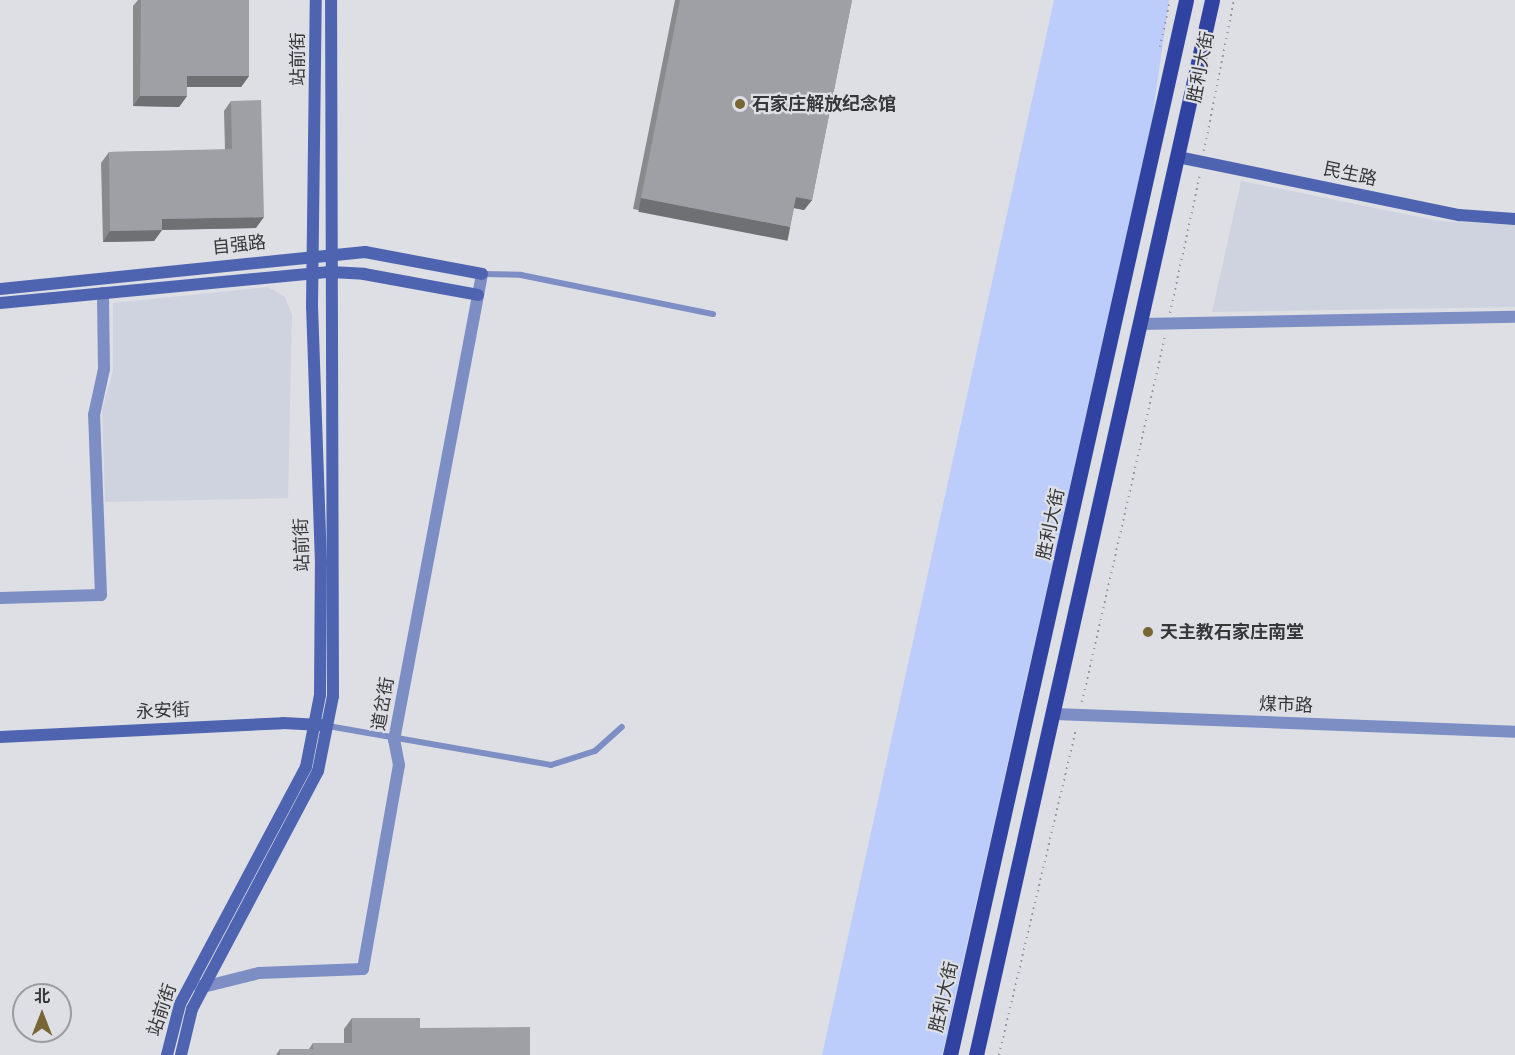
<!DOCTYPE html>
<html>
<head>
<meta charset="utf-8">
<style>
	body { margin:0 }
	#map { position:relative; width:1515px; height:1055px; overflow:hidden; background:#dddfe5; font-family:"Fira Sans","Noto Sans SC",sans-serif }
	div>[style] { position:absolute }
	.built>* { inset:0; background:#ced3df }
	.green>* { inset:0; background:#bdcdfb }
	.path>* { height:2px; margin-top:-1px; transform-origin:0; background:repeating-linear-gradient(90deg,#96989c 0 1.5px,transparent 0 6px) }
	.lane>* { height:6px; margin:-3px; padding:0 3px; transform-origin:3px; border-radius:3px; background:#7c8ec3 }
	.street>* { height:12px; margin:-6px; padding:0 6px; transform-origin:6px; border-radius:6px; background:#7c8ec3 }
	.secondary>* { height:12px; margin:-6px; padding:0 6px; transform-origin:6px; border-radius:6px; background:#4e64b1 }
	.primary>* { height:15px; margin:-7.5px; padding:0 7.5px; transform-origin:7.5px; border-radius:7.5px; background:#3043a3 }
	.wall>* { inset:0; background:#888a8e }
	.shaded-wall>* { inset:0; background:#6f7074; transform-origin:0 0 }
	.building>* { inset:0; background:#9ea0a5 }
	.dots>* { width:16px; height:16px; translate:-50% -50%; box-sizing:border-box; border:3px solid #dddfe5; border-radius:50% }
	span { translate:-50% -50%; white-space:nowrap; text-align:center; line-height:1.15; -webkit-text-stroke:4.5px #dddfe5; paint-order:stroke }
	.street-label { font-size:18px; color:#363739 }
	.poi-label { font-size:18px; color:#363739; font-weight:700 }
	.left { translate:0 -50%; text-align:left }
	.north { position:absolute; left:12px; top:983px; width:60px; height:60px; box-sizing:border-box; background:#dddfe5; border:2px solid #9a9ca0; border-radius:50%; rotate:0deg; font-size:16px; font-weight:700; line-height:24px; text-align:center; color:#363739 }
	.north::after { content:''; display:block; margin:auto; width:21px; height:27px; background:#786634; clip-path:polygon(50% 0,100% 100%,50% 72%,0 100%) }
</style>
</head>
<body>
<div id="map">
	<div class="built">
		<div style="clip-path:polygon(1241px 181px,1439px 221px,1515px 225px,1515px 307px,1212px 312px)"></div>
		<div style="clip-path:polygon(268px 287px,285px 297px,292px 315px,288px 498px,105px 502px,102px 410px,113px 371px,113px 303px)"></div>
	</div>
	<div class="green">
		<div style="clip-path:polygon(1054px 0,1169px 0,1152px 120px,942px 1055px,822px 1055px)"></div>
	</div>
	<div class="path">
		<div style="left:1160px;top:47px;width:48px;rotate:-78deg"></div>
		<div style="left:1204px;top:151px;width:154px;rotate:-78.8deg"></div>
		<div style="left:1170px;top:313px;width:142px;rotate:-77.8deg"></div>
		<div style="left:1082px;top:702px;width:375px;rotate:-77.2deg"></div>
		<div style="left:999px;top:1055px;width:336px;rotate:-76.7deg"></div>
	</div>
	<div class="lane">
		<div style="left:482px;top:274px;width:39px;rotate:1deg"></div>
		<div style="left:521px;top:275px;width:196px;rotate:11.5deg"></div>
		<div style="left:328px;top:726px;width:226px;rotate:9.9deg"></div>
		<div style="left:551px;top:765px;width:46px;rotate:-17.7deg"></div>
		<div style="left:595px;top:751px;width:36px;rotate:-42deg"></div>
	</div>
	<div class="street">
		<div style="left:1141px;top:324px;width:374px;rotate:-1.1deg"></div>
		<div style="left:0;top:598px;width:101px;rotate:-1.7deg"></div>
		<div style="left:101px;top:595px;width:180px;rotate:-92.2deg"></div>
		<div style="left:94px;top:415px;width:47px;rotate:-77.7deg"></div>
		<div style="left:104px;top:369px;width:76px;rotate:-90.8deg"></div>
		<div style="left:1055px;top:714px;width:460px;rotate:2.2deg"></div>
		<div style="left:197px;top:985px;width:6px;rotate:18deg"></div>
		<div style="left:203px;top:987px;width:58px;rotate:-14deg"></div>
		<div style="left:259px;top:973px;width:104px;rotate:-2.2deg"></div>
		<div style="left:363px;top:969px;width:207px;rotate:-80deg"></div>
		<div style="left:399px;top:765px;width:25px;rotate:-101deg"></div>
		<div style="left:394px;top:740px;width:474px;rotate:-79.3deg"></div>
	</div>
	<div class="secondary">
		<div style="left:1178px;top:157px;width:287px;rotate:11.7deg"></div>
		<div style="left:1459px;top:215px;width:56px;rotate:4.1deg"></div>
		<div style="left:0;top:289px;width:367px;rotate:-5.8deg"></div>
		<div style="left:365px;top:252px;width:119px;rotate:10.6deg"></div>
		<div style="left:0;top:303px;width:331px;rotate:-5.4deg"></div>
		<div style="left:330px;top:272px;width:34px;rotate:3deg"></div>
		<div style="left:364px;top:274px;width:116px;rotate:10.4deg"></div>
		<div style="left:0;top:737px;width:283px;rotate:-2.8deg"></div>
		<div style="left:283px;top:723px;width:38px;rotate:3deg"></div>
		<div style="left:167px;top:1055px;width:53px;rotate:-75.7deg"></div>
		<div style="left:180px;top:1004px;width:268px;rotate:-62deg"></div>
		<div style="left:306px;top:767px;width:73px;rotate:-79deg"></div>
		<div style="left:320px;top:695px;width:132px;rotate:-89.6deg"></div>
		<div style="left:321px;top:563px;width:256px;rotate:-92deg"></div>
		<div style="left:312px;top:307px;width:307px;rotate:-89.3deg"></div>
		<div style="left:181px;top:1055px;width:47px;rotate:-76.6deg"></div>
		<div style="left:192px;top:1009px;width:269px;rotate:-62.1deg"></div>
		<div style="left:318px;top:771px;width:76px;rotate:-78.7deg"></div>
		<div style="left:333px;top:696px;width:696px;rotate:-90.16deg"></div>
	</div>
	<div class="primary">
		<div style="left:950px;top:1055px;width:1081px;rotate:-77.39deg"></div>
		<div style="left:976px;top:1055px;width:1081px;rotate:-77.39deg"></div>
	</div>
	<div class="wall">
		<div style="clip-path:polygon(138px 0,249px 0,249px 76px,241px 87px,187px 87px,187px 96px,179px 107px,133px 106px,133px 6px)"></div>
		<div style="clip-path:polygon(675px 0,852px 0,812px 200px,804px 210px,794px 208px,790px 227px,783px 238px,633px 209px)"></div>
		<div style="clip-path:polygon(231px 101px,256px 228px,162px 230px,154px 241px,103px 242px,101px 163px,109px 152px,225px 150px,224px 111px)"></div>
		<div style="clip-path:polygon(352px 1018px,420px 1028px,530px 1055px,276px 1055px,280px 1049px,309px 1049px,313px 1043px,344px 1043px,344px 1029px)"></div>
	</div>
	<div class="shaded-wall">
		<div style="clip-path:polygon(187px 76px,249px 76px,241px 87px,179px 87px)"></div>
		<div style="clip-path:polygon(140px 96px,187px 96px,179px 107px,133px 106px)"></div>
		<div style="clip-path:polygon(796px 197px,812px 200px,804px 210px,789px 207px)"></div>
		<div style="left:641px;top:198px;width:152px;height:14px;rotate:11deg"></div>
		<div style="clip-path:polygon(264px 217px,256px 228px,154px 230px,162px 219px)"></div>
		<div style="clip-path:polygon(162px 230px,154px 241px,103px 242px,110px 231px)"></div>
	</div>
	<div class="building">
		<div style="clip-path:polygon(141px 0,249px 0,249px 76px,187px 76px,187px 96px,140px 96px)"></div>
		<div style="clip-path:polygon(680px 0,852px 0,812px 200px,796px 197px,790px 227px,641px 198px)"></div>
		<div style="clip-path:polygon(261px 100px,264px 217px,162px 219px,162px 230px,110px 231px,109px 152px,232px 149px,231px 101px)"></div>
		<div style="clip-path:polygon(352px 1018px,420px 1018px,420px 1028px,530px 1027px,530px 1055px,280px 1055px,280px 1049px,313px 1049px,313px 1043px,352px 1043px)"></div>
	</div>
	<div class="dots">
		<div style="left:740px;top:104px;background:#786634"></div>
		<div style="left:1148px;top:632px;background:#786634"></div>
	</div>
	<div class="street-label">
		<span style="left:298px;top:59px;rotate:-90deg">站前街</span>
		<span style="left:1201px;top:67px;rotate:-79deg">胜利大街</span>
		<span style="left:1350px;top:174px;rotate:12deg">民生路</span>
		<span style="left:239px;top:245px;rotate:-6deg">自强路</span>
		<span style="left:1051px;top:524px;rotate:-78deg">胜利大街</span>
		<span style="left:302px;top:545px;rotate:-92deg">站前街</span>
		<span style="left:383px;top:704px;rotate:-80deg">道岔街</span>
		<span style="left:1286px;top:705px;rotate:2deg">煤市路</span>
		<span style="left:163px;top:711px;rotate:-3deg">永安街</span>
		<span style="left:944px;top:997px;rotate:-77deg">胜利大街</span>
		<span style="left:162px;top:1010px;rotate:-71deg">站前街</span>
	</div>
	<div class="poi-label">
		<span class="left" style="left:752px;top:104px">石家庄解放纪念馆</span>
		<span class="left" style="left:1160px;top:632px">天主教石家庄南堂</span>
	</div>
	<div class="north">北</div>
</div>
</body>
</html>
